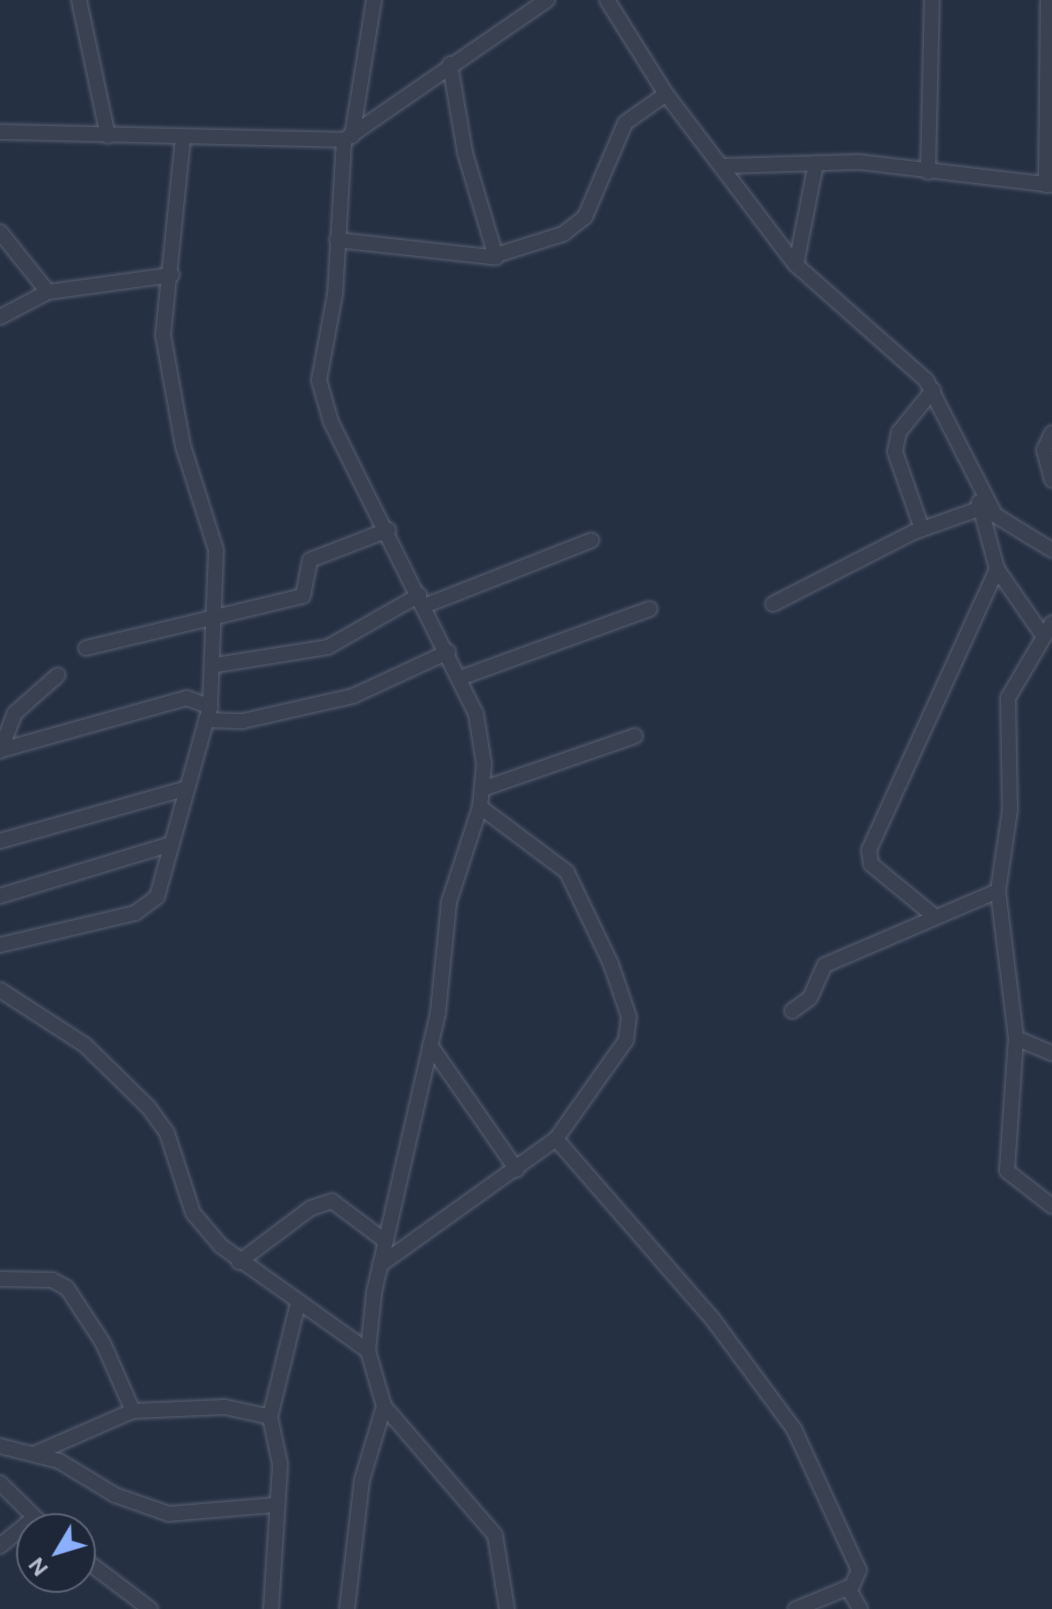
<!DOCTYPE html>
<html>
<head>
<meta charset="utf-8">
<style>
	body { margin:0 }
	#map { position:relative; width:1052px; height:1609px; overflow:hidden; background:#253043; font-family:"DM Sans",sans-serif }
	div>[style] { position:absolute }
	.roads { filter:drop-shadow(0 0 2px #586070) drop-shadow(0 0 2px #586070) }
	.minor>* { height:14px; margin:-7px; padding:0 7px; transform-origin:7px; border-radius:7px; background:#3a4252 }
	span { translate:-50% -50%; white-space:nowrap; text-align:center; line-height:1.15; -webkit-text-stroke:7px #1e2738; paint-order:stroke }
	.north { position:absolute; left:16px; top:1513px; width:80px; height:80px; box-sizing:border-box; background:#1e2738; border:2px solid #5b6373; border-radius:50%; rotate:232deg; font-size:22px; font-weight:700; line-height:32px; text-align:center; color:#b7bdcc }
	.north::after { content:''; display:block; margin:auto; width:28px; height:36px; background:#8baffc; clip-path:polygon(50% 0,100% 100%,50% 72%,0 100%) }
</style>
</head>
<body>
<div id="map">
	<div class="roads">
		<div class="minor">
			<div style="left:79px;top:0;width:139px;rotate:78deg"></div>
			<div style="left:607px;top:0;width:111px;rotate:57.9deg"></div>
			<div style="left:666px;top:94px;width:215px;rotate:52.8deg"></div>
			<div style="left:796px;top:265px;width:174px;rotate:41.5deg"></div>
			<div style="left:926px;top:380px;width:152px;rotate:62.9deg"></div>
			<div style="left:995px;top:515px;width:67px;rotate:31.6deg"></div>
			<div style="left:450px;top:64px;width:90px;rotate:80.4deg"></div>
			<div style="left:465px;top:153px;width:109px;rotate:73.4deg"></div>
			<div style="left:0;top:132px;width:344px;rotate:1.3deg"></div>
			<div style="left:344px;top:140px;width:247px;rotate:-34.6deg"></div>
			<div style="left:352px;top:136px;width:138px;rotate:-80.8deg"></div>
			<div style="left:344px;top:140px;width:154px;rotate:93.3deg"></div>
			<div style="left:335px;top:294px;width:87px;rotate:100.5deg"></div>
			<div style="left:319px;top:380px;width:44px;rotate:74.1deg"></div>
			<div style="left:331px;top:422px;width:326px;rotate:63.6deg"></div>
			<div style="left:476px;top:714px;width:51px;rotate:80.9deg"></div>
			<div style="left:484px;top:764px;width:43px;rotate:95.3deg"></div>
			<div style="left:480px;top:807px;width:100px;rotate:108.1deg"></div>
			<div style="left:449px;top:902px;width:112px;rotate:95.7deg"></div>
			<div style="left:438px;top:1013px;width:287px;rotate:102.9deg"></div>
			<div style="left:374px;top:1293px;width:58px;rotate:95.9deg"></div>
			<div style="left:368px;top:1351px;width:57px;rotate:73.8deg"></div>
			<div style="left:384px;top:1406px;width:170px;rotate:49.3deg"></div>
			<div style="left:495px;top:1535px;width:75px;rotate:80.8deg"></div>
			<div style="left:723px;top:166px;width:136px;rotate:-1.7deg"></div>
			<div style="left:859px;top:162px;width:194px;rotate:6.8deg"></div>
			<div style="left:928px;top:172px;width:172px;rotate:-88.7deg"></div>
			<div style="left:1046px;top:185px;width:185px;rotate:-89.4deg"></div>
			<div style="left:0;top:232px;width:77px;rotate:51.3deg"></div>
			<div style="left:337px;top:240px;width:154px;rotate:6.3deg"></div>
			<div style="left:490px;top:257px;width:77px;rotate:-17.5deg"></div>
			<div style="left:563px;top:234px;width:28px;rotate:-38deg"></div>
			<div style="left:585px;top:217px;width:102px;rotate:-66.9deg"></div>
			<div style="left:625px;top:123px;width:50px;rotate:-35.3deg"></div>
			<div style="left:796px;top:265px;width:104px;rotate:-78.9deg"></div>
			<div style="left:0;top:317px;width:54px;rotate:-27.5deg"></div>
			<div style="left:48px;top:292px;width:125px;rotate:-7.8deg"></div>
			<div style="left:1052px;top:433px;width:19px;rotate:115deg"></div>
			<div style="left:1044px;top:450px;width:31px;rotate:75deg"></div>
			<div style="left:979px;top:502px;width:69px;rotate:75deg"></div>
			<div style="left:997px;top:569px;width:79px;rotate:55.3deg"></div>
			<div style="left:922px;top:529px;width:82px;rotate:-109.3deg"></div>
			<div style="left:895px;top:452px;width:20px;rotate:-79deg"></div>
			<div style="left:899px;top:432px;width:54px;rotate:-51deg"></div>
			<div style="left:773px;top:604px;width:158px;rotate:-27.1deg"></div>
			<div style="left:914px;top:532px;width:69px;rotate:-19.5deg"></div>
			<div style="left:424px;top:606px;width:180px;rotate:-21.4deg"></div>
			<div style="left:1052px;top:623px;width:87px;rotate:120.4deg"></div>
			<div style="left:1008px;top:698px;width:112px;rotate:89deg"></div>
			<div style="left:1010px;top:810px;width:82px;rotate:98.4deg"></div>
			<div style="left:998px;top:891px;width:148px;rotate:83deg"></div>
			<div style="left:1016px;top:1038px;width:133px;rotate:93.9deg"></div>
			<div style="left:1007px;top:1171px;width:57px;rotate:37.9deg"></div>
			<div style="left:86px;top:648px;width:223px;rotate:-13.5deg"></div>
			<div style="left:303px;top:596px;width:37px;rotate:-79deg"></div>
			<div style="left:310px;top:560px;width:84px;rotate:-21deg"></div>
			<div style="left:216px;top:665px;width:113px;rotate:-9.1deg"></div>
			<div style="left:328px;top:647px;width:105px;rotate:-29.7deg"></div>
			<div style="left:460px;top:678px;width:202px;rotate:-20deg"></div>
			<div style="left:206px;top:720px;width:37px;rotate:2deg"></div>
			<div style="left:243px;top:721px;width:113px;rotate:-12.8deg"></div>
			<div style="left:353px;top:696px;width:105px;rotate:-24.9deg"></div>
			<div style="left:1px;top:750px;width:193px;rotate:-15.6deg"></div>
			<div style="left:187px;top:698px;width:25px;rotate:21deg"></div>
			<div style="left:0;top:751px;width:41px;rotate:-68.5deg"></div>
			<div style="left:15px;top:713px;width:57px;rotate:-41.5deg"></div>
			<div style="left:482px;top:789px;width:162px;rotate:-19.1deg"></div>
			<div style="left:0;top:841px;width:194px;rotate:-15.8deg"></div>
			<div style="left:0;top:896px;width:179px;rotate:-16.9deg"></div>
			<div style="left:934px;top:916px;width:82px;rotate:-140.5deg"></div>
			<div style="left:871px;top:864px;width:14px;rotate:-98deg"></div>
			<div style="left:869px;top:850px;width:309px;rotate:-65.5deg"></div>
			<div style="left:0;top:945px;width:139px;rotate:-13.3deg"></div>
			<div style="left:135px;top:913px;width:27px;rotate:-36deg"></div>
			<div style="left:157px;top:897px;width:197px;rotate:-74.4deg"></div>
			<div style="left:210px;top:707px;width:157px;rotate:-87.8deg"></div>
			<div style="left:216px;top:550px;width:109px;rotate:-107.6deg"></div>
			<div style="left:183px;top:446px;width:113px;rotate:-100.2deg"></div>
			<div style="left:163px;top:335px;width:198px;rotate:-84.2deg"></div>
			<div style="left:0;top:990px;width:101px;rotate:32.9deg"></div>
			<div style="left:85px;top:1045px;width:90px;rotate:44.5deg"></div>
			<div style="left:149px;top:1108px;width:31px;rotate:54deg"></div>
			<div style="left:167px;top:1133px;width:84px;rotate:72deg"></div>
			<div style="left:193px;top:1213px;width:43px;rotate:49.7deg"></div>
			<div style="left:221px;top:1246px;width:181px;rotate:35.5deg"></div>
			<div style="left:792px;top:1011px;width:22px;rotate:-36deg"></div>
			<div style="left:810px;top:998px;width:36px;rotate:-66deg"></div>
			<div style="left:825px;top:965px;width:188px;rotate:-23.2deg"></div>
			<div style="left:1016px;top:1038px;width:39px;rotate:23deg"></div>
			<div style="left:430px;top:1045px;width:152px;rotate:55.2deg"></div>
			<div style="left:556px;top:1139px;width:241px;rotate:49deg"></div>
			<div style="left:714px;top:1321px;width:134px;rotate:53.5deg"></div>
			<div style="left:794px;top:1429px;width:155px;rotate:65.3deg"></div>
			<div style="left:859px;top:1570px;width:17px;rotate:114deg"></div>
			<div style="left:852px;top:1586px;width:61px;rotate:157.7deg"></div>
			<div style="left:239px;top:1262px;width:90px;rotate:-36.9deg"></div>
			<div style="left:311px;top:1208px;width:22px;rotate:-18deg"></div>
			<div style="left:332px;top:1201px;width:66px;rotate:37deg"></div>
			<div style="left:380px;top:1265px;width:216px;rotate:-35.6deg"></div>
			<div style="left:556px;top:1139px;width:121px;rotate:-54.7deg"></div>
			<div style="left:626px;top:1040px;width:23px;rotate:-83deg"></div>
			<div style="left:629px;top:1017px;width:56px;rotate:-108.8deg"></div>
			<div style="left:611px;top:964px;width:102px;rotate:-115.6deg"></div>
			<div style="left:567px;top:872px;width:109px;rotate:-143.2deg"></div>
			<div style="left:0;top:1279px;width:52px;rotate:1.1deg"></div>
			<div style="left:52px;top:1280px;width:17px;rotate:28deg"></div>
			<div style="left:67px;top:1288px;width:66px;rotate:56.8deg"></div>
			<div style="left:103px;top:1343px;width:74px;rotate:66.2deg"></div>
			<div style="left:0;top:1446px;width:61px;rotate:14.3deg"></div>
			<div style="left:59px;top:1461px;width:66px;rotate:31.3deg"></div>
			<div style="left:115px;top:1495px;width:57px;rotate:19.4deg"></div>
			<div style="left:169px;top:1514px;width:105px;rotate:-4.9deg"></div>
			<div style="left:34px;top:1454px;width:108px;rotate:-23.5deg"></div>
			<div style="left:133px;top:1411px;width:92px;rotate:-2.5deg"></div>
			<div style="left:225px;top:1407px;width:46px;rotate:12.5deg"></div>
			<div style="left:0;top:1483px;width:66px;rotate:44.4deg"></div>
			<div style="left:0;top:1546px;width:44px;rotate:-39.5deg"></div>
			<div style="left:80px;top:1556px;width:88px;rotate:37.1deg"></div>
			<div style="left:848px;top:1588px;width:24px;rotate:60deg"></div>
			<div style="left:271px;top:1609px;width:145px;rotate:-86.4deg"></div>
			<div style="left:280px;top:1464px;width:48px;rotate:-102deg"></div>
			<div style="left:270px;top:1417px;width:113px;rotate:-76.2deg"></div>
			<div style="left:347px;top:1609px;width:130px;rotate:-83.4deg"></div>
			<div style="left:362px;top:1480px;width:77px;rotate:-73.4deg"></div>
		</div>
	</div>
	<div class="north">N</div>
</div>
</body>
</html>
